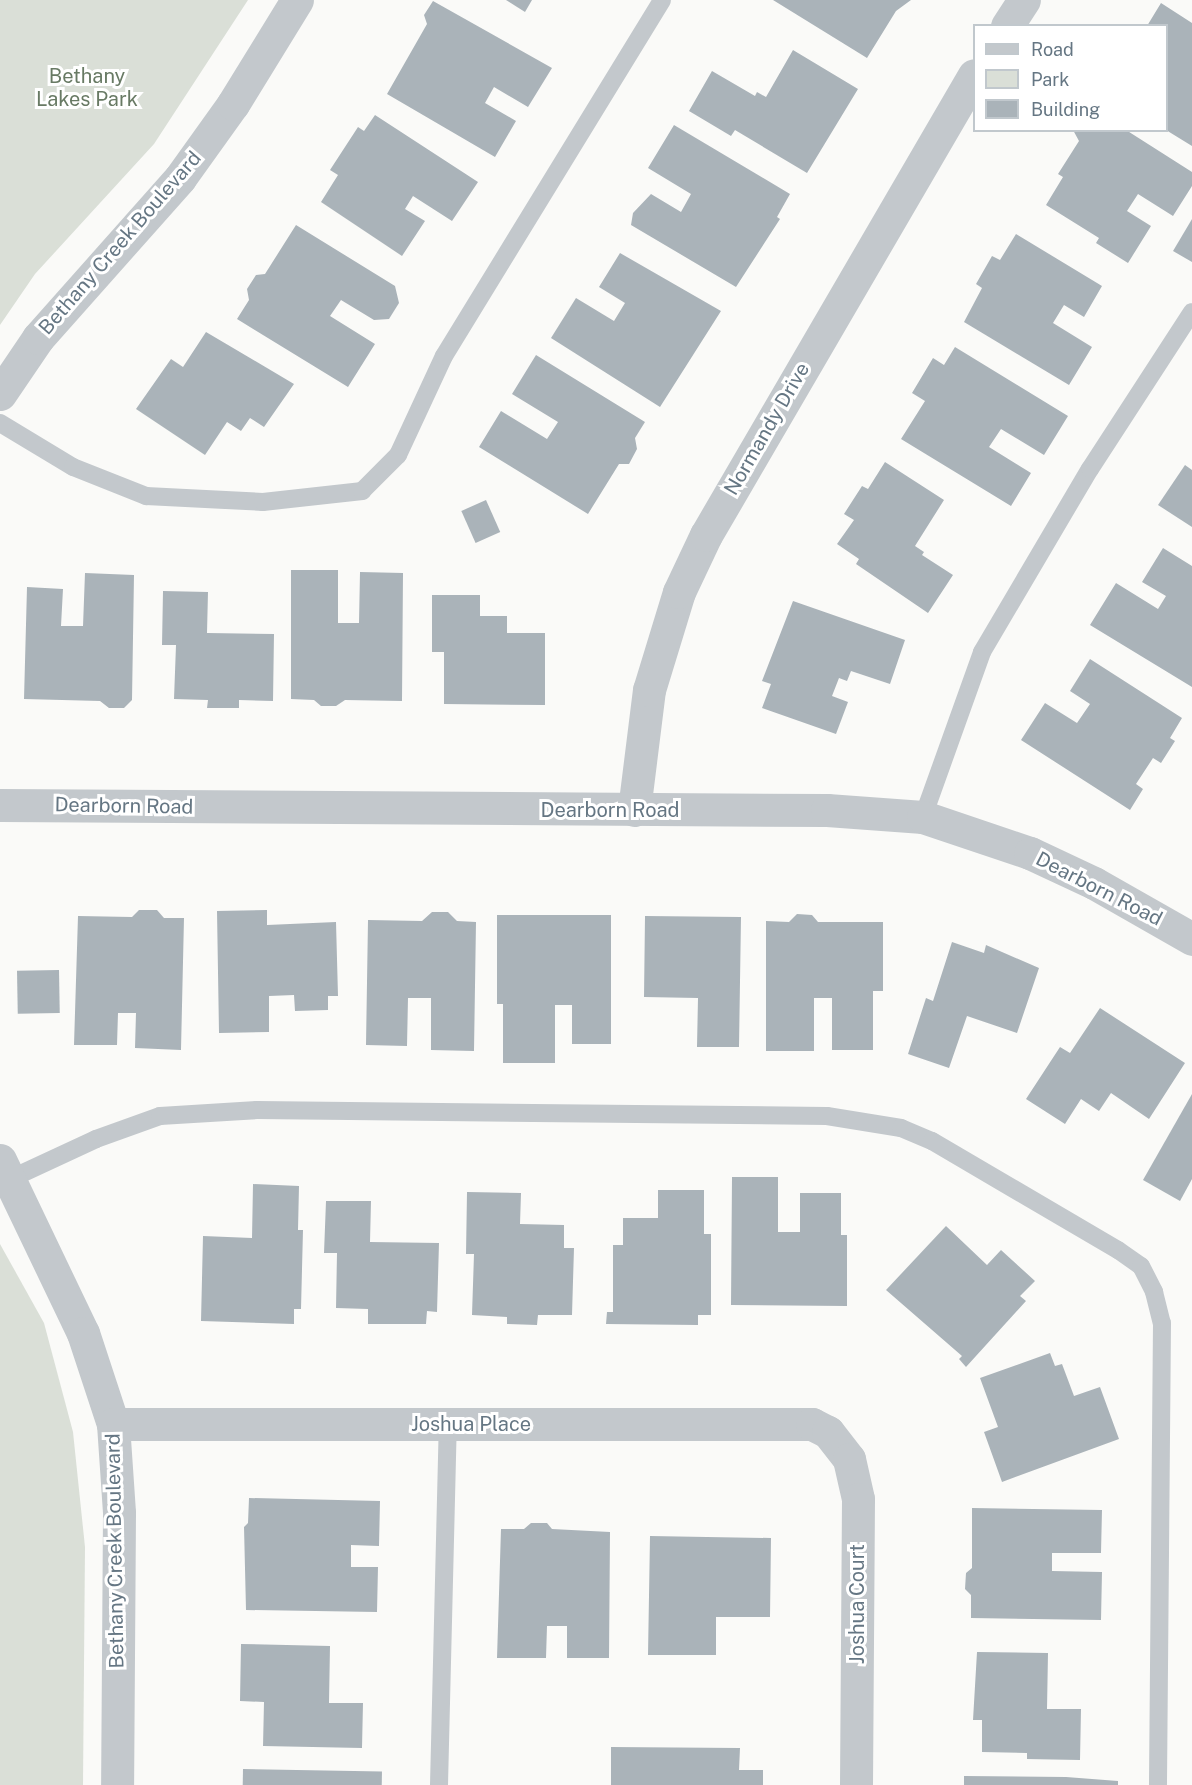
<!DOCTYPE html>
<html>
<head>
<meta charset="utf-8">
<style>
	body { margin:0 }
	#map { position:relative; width:1192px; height:1785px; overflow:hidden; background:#fafaf8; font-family:"Public Sans",sans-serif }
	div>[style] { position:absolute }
	.green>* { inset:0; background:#dadfd7 }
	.building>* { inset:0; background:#aab3b9; transform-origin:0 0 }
	.lane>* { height:18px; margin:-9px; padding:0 9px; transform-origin:9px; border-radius:9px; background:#c3c8cc }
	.street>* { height:33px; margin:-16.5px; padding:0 16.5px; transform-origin:16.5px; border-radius:16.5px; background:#c3c8cc }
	span { translate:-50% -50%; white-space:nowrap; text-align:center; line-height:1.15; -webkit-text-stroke:6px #fff; paint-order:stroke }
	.park-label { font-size:20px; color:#687a64 }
	.street-label { font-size:20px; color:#657683 }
	.legend { position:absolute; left:973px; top:24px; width:195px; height:108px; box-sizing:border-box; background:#fff; border:2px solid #c1c8cd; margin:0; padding:8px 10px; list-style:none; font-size:18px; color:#657683 }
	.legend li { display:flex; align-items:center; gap:12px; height:30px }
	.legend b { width:30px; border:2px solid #c1c8cd }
</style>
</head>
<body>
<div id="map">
	<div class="green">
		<div style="clip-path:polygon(0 0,248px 0,154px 144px,35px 274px,0 325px)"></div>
		<div style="clip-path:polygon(0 1244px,44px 1323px,73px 1432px,85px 1547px,83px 1785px,0 1785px)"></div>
	</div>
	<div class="building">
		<div style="clip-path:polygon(506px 0,532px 0,525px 12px)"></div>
		<div style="clip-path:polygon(773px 0,911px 0,896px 11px,867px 58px)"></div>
		<div style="clip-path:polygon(433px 1px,552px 68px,528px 107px,494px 87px,485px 103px,516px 121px,495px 157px,387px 94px,427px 24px,424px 15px)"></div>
		<div style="clip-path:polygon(1161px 3px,1192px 23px,1192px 146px,1166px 130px,1166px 26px,1147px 26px)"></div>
		<div style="clip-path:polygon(793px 50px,858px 89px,807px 173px,735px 130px,731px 136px,689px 111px,712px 71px,755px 96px,757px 92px,766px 97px)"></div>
		<div style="clip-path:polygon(375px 115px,478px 182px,452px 221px,413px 196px,405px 209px,425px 221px,402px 256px,321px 202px,338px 175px,330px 170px,358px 127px,364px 131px)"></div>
		<div style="clip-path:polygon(674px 125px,790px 194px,777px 217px,780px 219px,736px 287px,631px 225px,633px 213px,651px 194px,681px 212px,691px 194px,648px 168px)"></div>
		<div style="clip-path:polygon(1073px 130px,1126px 130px,1192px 172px,1192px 186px,1173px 216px,1138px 194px,1127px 211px,1151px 226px,1128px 263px,1096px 243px,1099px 238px,1046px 205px,1063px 177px,1058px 174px,1079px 141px)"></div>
		<div style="clip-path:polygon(1192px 219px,1192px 262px,1173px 251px)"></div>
		<div style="clip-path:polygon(296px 225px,395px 286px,399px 303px,389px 319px,374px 320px,341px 300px,330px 316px,375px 344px,348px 387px,237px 319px,249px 300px,247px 289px,256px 275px,265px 274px)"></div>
		<div style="clip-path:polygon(1016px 234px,1102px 286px,1084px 317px,1064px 305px,1053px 323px,1092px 347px,1069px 385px,964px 322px,982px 288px,976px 284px,992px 256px,1000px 260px)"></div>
		<div style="clip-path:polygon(620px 253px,721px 311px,660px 407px,551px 338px,576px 298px,614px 321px,625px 303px,599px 287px)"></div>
		<div style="clip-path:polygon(206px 332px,294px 384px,264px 427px,250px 418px,241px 431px,227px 422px,205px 455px,136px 409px,171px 359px,183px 367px)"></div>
		<div style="clip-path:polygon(955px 347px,1068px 416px,1044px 455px,1001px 429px,989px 447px,1031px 473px,1011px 506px,901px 439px,925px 401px,912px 393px,933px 358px,944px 365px)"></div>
		<div style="clip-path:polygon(536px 355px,645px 422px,635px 438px,637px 449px,629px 464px,619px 464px,588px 514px,479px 447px,501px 411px,547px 439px,558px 422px,512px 394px)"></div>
		<div style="clip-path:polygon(885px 462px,944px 500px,915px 546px,924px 552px,922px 555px,953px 575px,928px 613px,856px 564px,859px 559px,837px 544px,854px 520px,844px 514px,862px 486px,868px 489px)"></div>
		<div style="clip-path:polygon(1185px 465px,1192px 470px,1192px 527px,1158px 505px)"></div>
		<div style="left:486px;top:500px;width:35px;height:27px;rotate:66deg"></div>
		<div style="clip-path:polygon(1163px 548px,1192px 566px,1192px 687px,1090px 625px,1116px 583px,1158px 609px,1166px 596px,1142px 582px)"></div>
		<div style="clip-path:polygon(291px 570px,338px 570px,338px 623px,359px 623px,360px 572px,403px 573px,402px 701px,345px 700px,336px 706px,321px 706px,314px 700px,291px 699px)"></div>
		<div style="clip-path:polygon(85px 573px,134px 575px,132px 700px,124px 708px,109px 708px,100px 701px,24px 699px,27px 587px,63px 589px,61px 626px,83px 626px)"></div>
		<div style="clip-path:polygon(163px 591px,208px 592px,207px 633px,274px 634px,273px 701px,239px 700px,239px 708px,207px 708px,208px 700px,174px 699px,176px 645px,162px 645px)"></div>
		<div style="clip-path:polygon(432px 595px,480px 595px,480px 616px,507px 616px,507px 633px,545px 633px,545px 705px,444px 704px,444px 652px,432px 652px)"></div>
		<div style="clip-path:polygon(793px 601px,905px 640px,890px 684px,851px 671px,847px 681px,839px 678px,832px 696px,848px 702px,836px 734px,762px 708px,771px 684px,762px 681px)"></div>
		<div style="clip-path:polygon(1090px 659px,1182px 718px,1170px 738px,1175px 741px,1161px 763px,1153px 758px,1136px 784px,1143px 789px,1130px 810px,1021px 740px,1045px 703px,1077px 723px,1090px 704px,1070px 691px)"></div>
		<div style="clip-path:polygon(139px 910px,157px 910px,164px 918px,184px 918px,181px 1050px,135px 1048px,136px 1013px,118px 1013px,117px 1045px,74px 1045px,78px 916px,132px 917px)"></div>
		<div style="clip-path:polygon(267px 910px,267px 925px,336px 922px,338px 996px,328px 996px,328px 1010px,295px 1011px,294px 995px,269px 996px,269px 1032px,219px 1033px,217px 911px)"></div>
		<div style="clip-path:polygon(432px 912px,448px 912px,457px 921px,476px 922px,474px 1051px,431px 1050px,431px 998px,408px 998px,407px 1046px,366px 1045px,368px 920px,422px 921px)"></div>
		<div style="clip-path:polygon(797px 914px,812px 915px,818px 922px,883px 922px,883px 991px,873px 991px,873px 1050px,832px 1050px,832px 998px,814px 998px,814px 1051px,766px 1051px,766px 921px,789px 922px)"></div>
		<div style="clip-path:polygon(497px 915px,611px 915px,611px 1044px,572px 1044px,572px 1005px,555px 1005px,555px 1063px,503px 1063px,503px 1004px,497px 1004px)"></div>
		<div style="clip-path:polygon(645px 916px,741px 917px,739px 1047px,697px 1047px,698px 998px,644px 997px)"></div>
		<div style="clip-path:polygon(952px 942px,984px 953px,986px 945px,1039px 968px,1017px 1033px,967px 1016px,949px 1068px,908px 1054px,926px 998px,933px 1001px)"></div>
		<div style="left:59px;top:970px;width:43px;height:42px;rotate:89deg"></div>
		<div style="clip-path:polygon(1100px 1008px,1185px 1063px,1149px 1119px,1111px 1093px,1099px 1111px,1081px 1099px,1065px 1124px,1026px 1099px,1060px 1047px,1070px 1053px)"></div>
		<div style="clip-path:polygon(1192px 1094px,1192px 1179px,1180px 1201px,1143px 1180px)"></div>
		<div style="clip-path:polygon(732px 1177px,778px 1177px,778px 1232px,800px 1232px,800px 1193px,841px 1193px,841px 1235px,847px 1235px,847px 1306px,731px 1305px)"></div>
		<div style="clip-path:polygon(253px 1184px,299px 1186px,298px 1230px,303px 1230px,301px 1309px,294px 1309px,294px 1324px,201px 1321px,203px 1236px,252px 1238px)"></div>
		<div style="clip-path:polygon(658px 1190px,704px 1190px,704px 1234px,711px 1234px,711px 1315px,698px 1315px,698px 1325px,606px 1324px,607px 1312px,613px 1312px,613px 1245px,623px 1245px,623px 1218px,658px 1218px)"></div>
		<div style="clip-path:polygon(467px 1192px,521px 1193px,520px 1224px,564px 1225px,564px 1248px,574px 1248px,572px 1315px,538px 1315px,537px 1325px,507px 1324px,507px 1317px,472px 1315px,474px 1254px,466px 1254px)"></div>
		<div style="clip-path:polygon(326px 1201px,371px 1201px,370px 1242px,439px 1243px,437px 1312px,427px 1311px,426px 1324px,368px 1324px,368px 1309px,336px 1308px,337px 1253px,324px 1253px)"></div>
		<div style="clip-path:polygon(946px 1226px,987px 1265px,1001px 1250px,1035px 1281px,1020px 1296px,1026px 1301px,966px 1367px,959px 1359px,962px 1356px,886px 1290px)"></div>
		<div style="clip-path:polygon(1050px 1353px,1055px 1366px,1062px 1364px,1074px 1396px,1100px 1387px,1119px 1439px,1002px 1482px,984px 1432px,998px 1427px,980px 1378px)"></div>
		<div style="clip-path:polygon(249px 1498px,380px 1501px,379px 1546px,351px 1545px,351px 1567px,378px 1567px,377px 1612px,246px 1610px,244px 1527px,248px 1523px)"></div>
		<div style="clip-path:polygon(972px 1508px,1102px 1510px,1101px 1553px,1052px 1553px,1052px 1571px,1102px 1572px,1101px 1620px,971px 1618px,971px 1595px,965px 1589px,966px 1573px,972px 1568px)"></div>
		<div style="clip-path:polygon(531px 1523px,547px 1523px,552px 1529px,610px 1532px,609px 1658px,567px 1658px,567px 1626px,547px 1626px,546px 1658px,497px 1658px,501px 1529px,524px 1529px)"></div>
		<div style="clip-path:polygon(650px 1536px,771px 1538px,770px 1617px,716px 1617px,716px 1655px,648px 1655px)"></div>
		<div style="clip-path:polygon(241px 1644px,330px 1646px,329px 1703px,363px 1703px,362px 1748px,263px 1746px,264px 1702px,240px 1701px)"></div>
		<div style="clip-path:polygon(977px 1652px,1048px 1653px,1047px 1709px,1081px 1709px,1080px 1760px,1027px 1759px,1027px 1753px,982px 1752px,982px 1720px,973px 1720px)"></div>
		<div style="clip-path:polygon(611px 1747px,740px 1748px,739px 1770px,763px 1770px,763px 1785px,611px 1785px)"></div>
		<div style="left:243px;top:1769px;width:139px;height:16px;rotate:1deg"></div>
		<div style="clip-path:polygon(964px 1776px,1066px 1777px,1118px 1781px,1118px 1785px,964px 1785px)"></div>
	</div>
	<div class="lane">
		<div style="left:0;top:423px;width:85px;rotate:31.1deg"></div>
		<div style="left:73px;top:467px;width:79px;rotate:21.7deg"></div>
		<div style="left:146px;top:496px;width:117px;rotate:2.9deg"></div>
		<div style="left:263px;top:502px;width:100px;rotate:-6.3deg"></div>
		<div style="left:362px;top:491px;width:51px;rotate:-45deg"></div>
		<div style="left:398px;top:455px;width:109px;rotate:-65.1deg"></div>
		<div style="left:444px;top:356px;width:417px;rotate:-58.5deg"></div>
		<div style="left:923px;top:817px;width:175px;rotate:-70.3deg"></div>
		<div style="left:982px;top:652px;width:212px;rotate:-59.5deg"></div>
		<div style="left:1090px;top:469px;width:187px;rotate:-57deg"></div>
		<div style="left:10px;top:1179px;width:95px;rotate:-24.9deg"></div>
		<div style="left:96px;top:1139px;width:68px;rotate:-19.8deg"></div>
		<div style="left:160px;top:1116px;width:97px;rotate:-3.5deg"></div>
		<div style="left:257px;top:1110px;width:570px;rotate:0.6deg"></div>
		<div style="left:827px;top:1116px;width:75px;rotate:9.2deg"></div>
		<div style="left:901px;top:1128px;width:34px;rotate:23deg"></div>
		<div style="left:932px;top:1141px;width:216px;rotate:30.4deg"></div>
		<div style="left:1118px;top:1250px;width:28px;rotate:35deg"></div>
		<div style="left:1141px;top:1266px;width:29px;rotate:63deg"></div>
		<div style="left:1154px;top:1292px;width:32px;rotate:76deg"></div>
		<div style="left:1162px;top:1323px;width:462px;rotate:90.5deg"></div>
		<div style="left:439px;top:1785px;width:361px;rotate:-88.6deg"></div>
	</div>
	<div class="street">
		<div style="left:1007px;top:26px;width:31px;rotate:-57deg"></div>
		<div style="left:0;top:394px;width:68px;rotate:-55.8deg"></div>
		<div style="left:38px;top:338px;width:214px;rotate:-48.4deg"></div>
		<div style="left:180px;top:178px;width:91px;rotate:-54.4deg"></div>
		<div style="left:233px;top:104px;width:122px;rotate:-58.4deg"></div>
		<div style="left:0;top:805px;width:827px;rotate:0.35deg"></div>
		<div style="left:827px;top:810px;width:96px;rotate:4.2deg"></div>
		<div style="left:923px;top:817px;width:113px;rotate:18.6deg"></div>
		<div style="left:1030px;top:853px;width:71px;rotate:25.1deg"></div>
		<div style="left:1094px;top:883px;width:113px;rotate:29.7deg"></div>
		<div style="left:634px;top:810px;width:121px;rotate:-82.9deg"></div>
		<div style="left:649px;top:690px;width:102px;rotate:-73deg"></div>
		<div style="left:679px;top:592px;width:63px;rotate:-64.7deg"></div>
		<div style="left:706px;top:535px;width:532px;rotate:-59.77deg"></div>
		<div style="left:0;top:1160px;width:192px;rotate:64.4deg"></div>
		<div style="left:83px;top:1333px;width:96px;rotate:71.8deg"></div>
		<div style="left:113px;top:1424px;width:89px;rotate:86.1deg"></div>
		<div style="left:119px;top:1513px;width:272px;rotate:90.4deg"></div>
		<div style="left:113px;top:1424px;width:699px"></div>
		<div style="left:812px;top:1424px;width:18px;rotate:27deg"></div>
		<div style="left:828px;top:1432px;width:34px;rotate:52deg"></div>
		<div style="left:849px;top:1459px;width:41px;rotate:77.3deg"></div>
		<div style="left:858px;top:1499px;width:286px;rotate:90.4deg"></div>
	</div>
	<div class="park-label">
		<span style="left:87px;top:88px">Bethany<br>Lakes Park</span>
	</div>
	<div class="street-label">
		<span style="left:120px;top:243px;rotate:-49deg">Bethany Creek Boulevard</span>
		<span style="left:767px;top:429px;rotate:-60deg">Normandy Drive</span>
		<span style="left:124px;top:806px;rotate:1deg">Dearborn Road</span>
		<span style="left:610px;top:810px">Dearborn Road</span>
		<span style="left:1099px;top:889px;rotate:27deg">Dearborn Road</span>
		<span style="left:471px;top:1424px">Joshua Place</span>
		<span style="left:115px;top:1551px;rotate:-91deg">Bethany Creek Boulevard</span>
		<span style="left:857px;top:1604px;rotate:-90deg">Joshua Court</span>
	</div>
	<ul class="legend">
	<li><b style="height:8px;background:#c3c8cc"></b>Road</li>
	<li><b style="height:16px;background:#dadfd7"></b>Park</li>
	<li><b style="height:16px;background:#aab3b9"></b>Building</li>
	</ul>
</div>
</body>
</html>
